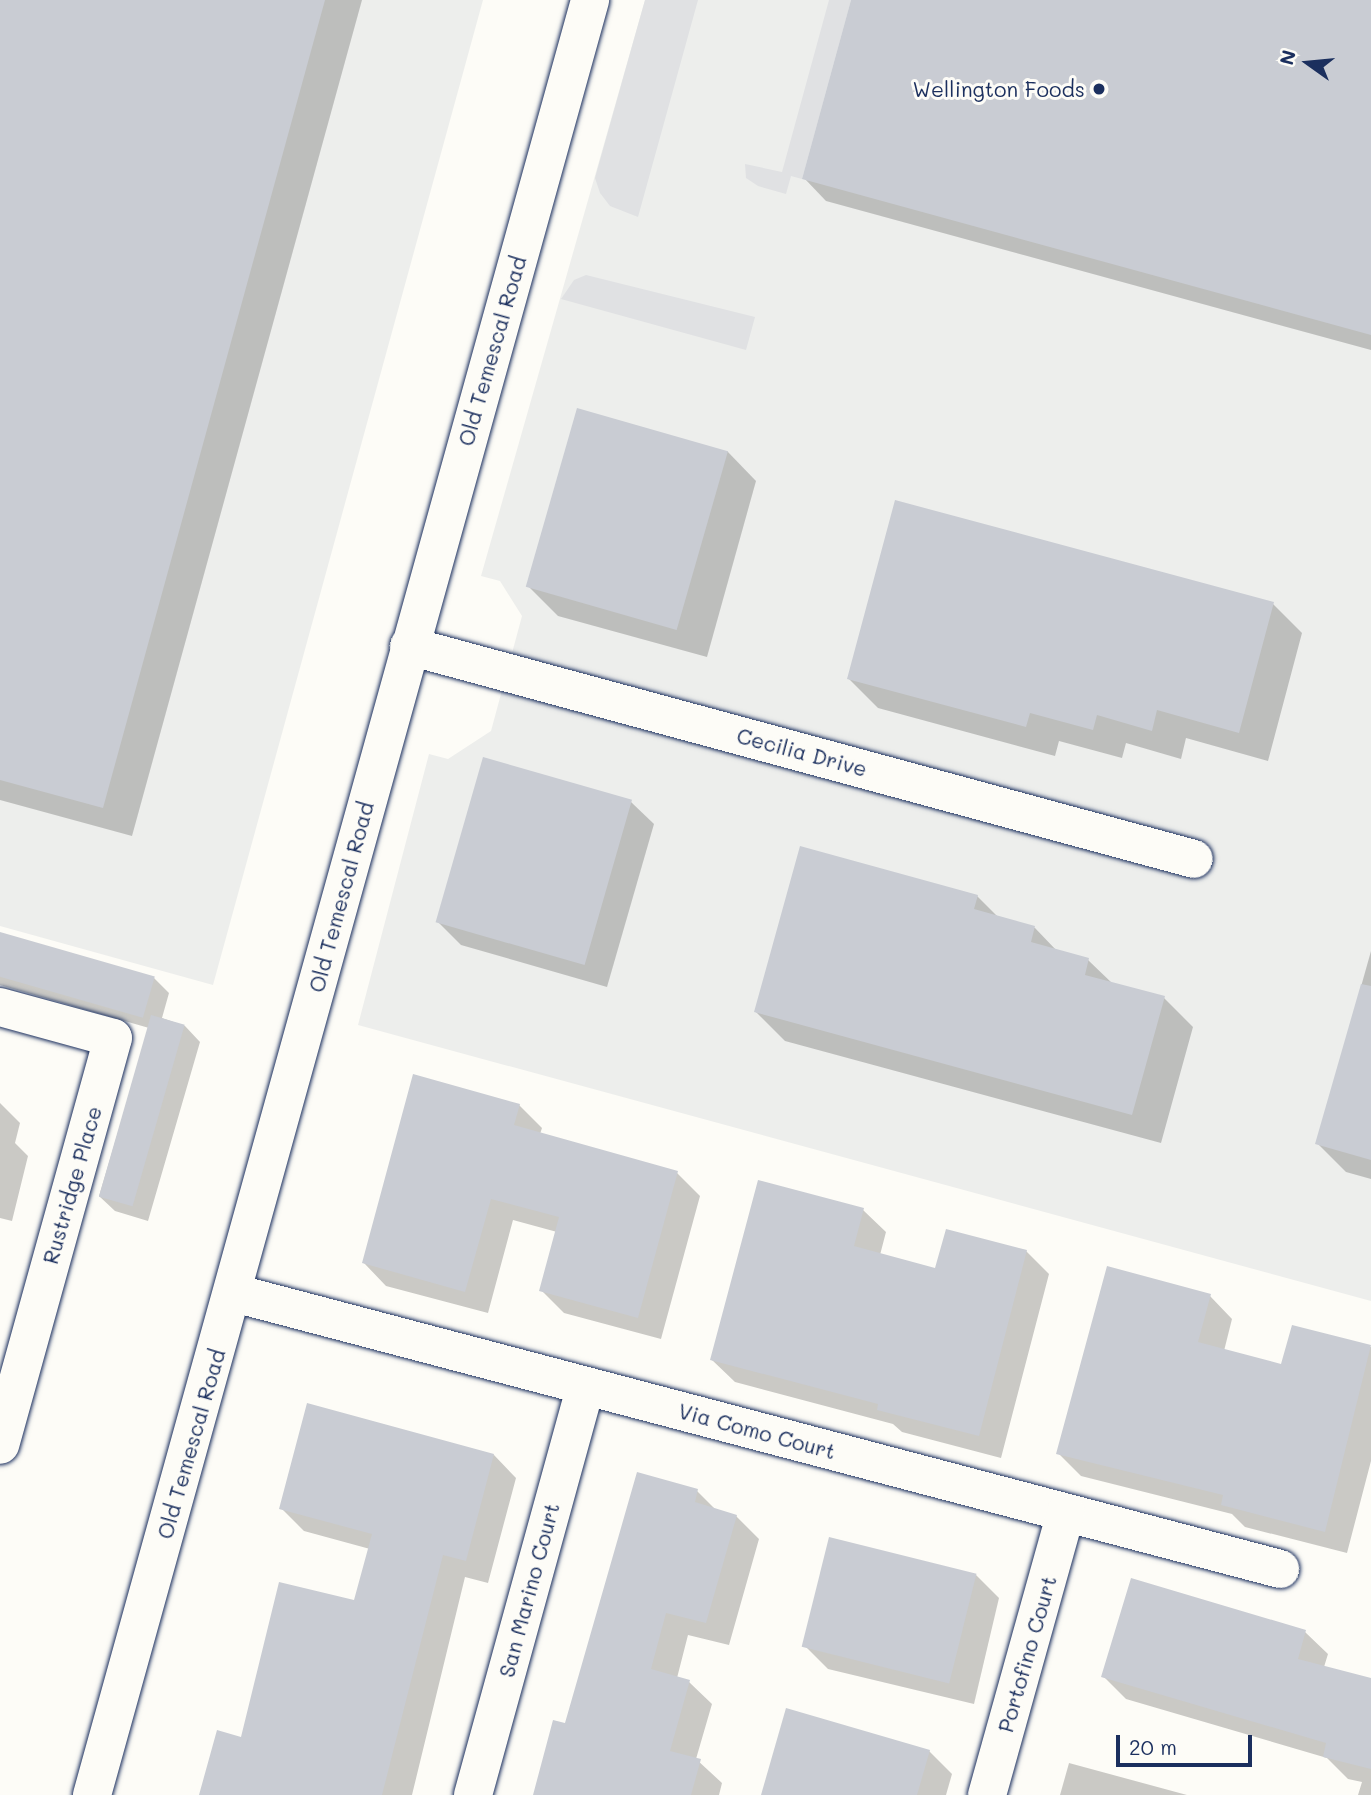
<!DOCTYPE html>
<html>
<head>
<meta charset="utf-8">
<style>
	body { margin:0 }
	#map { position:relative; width:1371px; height:1795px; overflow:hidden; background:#fdfcf7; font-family:Mali,sans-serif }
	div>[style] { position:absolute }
	.built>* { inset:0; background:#edeeec }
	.green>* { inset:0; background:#e0e1e3 }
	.shadow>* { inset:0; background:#0003 }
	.building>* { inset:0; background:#c9ccd3; transform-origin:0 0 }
	.roads { filter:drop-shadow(0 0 2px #1b2f5e) drop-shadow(0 0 2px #1b2f5e) }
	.minor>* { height:38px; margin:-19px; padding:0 19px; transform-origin:19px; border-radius:19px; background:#fdfcf7 }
	.dots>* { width:19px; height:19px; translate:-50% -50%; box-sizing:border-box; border:4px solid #fdfcf7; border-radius:50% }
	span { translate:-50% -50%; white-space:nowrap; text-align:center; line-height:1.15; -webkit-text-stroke:6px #fdfcf7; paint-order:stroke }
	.poi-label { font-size:21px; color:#1b2f5e }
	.right { translate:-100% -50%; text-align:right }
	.street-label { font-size:21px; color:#1b2f5e }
	.north { position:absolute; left:1273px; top:28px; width:70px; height:70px; -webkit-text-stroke:5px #fdfcf7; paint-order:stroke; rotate:285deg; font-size:19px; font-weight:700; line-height:28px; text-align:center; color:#1b2f5e }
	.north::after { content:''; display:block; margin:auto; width:24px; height:32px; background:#1b2f5e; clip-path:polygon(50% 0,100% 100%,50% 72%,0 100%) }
	.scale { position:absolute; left:1116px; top:1735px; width:136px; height:32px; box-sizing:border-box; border:4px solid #1b2f5e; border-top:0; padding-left:9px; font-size:21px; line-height:24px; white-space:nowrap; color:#1b2f5e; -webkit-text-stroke:5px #fdfcf7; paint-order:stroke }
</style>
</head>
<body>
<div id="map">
	<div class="built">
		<div style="clip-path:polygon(0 0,483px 0,213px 985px,0 926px)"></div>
		<div style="clip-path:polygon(645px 0,1371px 0,1371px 1301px,358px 1025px,429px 754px,448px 759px,491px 731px,522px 616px,500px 581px,481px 576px)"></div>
	</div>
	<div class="green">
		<div style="clip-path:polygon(645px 0,698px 0,638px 217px,610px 206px,600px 193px,595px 178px)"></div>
		<div style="clip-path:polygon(829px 0,851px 0,802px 179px,791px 176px,786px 194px,758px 186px,746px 178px,745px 164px,782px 172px)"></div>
		<div style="clip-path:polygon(586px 275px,755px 317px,746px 350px,561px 299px,574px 280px)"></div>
	</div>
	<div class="shadow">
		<div style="clip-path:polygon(0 0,362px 0,132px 836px,0 800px)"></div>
		<div style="clip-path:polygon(853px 0,1371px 0,1371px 350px,826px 201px,804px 178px)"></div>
		<div style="clip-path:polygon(727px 451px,756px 481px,707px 657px,558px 616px,529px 587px)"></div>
		<div style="clip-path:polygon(1273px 604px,1302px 633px,1268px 761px,1186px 738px,1181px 759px,1126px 743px,1122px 758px,1059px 741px,1055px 756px,878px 708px,849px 679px)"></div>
		<div style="clip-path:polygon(631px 802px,654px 824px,607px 987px,461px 945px,438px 922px)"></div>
		<div style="clip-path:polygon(977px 896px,999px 918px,1035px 928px,1058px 952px,1088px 960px,1113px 984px,1164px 998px,1193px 1027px,1161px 1143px,785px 1041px,756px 1012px)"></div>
		<div style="clip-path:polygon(0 934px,154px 978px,169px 993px,162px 1018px,185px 1026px,200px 1042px,148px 1221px,115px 1211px,99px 1196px,149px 1028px,0 985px)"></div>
		<div style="clip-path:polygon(1371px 951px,1371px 1179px,1346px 1172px,1317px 1143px)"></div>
		<div style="clip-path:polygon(0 1103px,20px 1123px,15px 1143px,28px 1156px,12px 1221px,0 1218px)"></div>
		<div style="clip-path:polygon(519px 1105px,542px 1128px,540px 1134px,677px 1173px,700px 1196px,661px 1339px,564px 1313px,541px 1290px,557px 1232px,513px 1220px,488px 1313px,386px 1286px,364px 1263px)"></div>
		<div style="clip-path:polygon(863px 1210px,886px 1232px,880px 1255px,937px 1270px,1026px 1251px,1049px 1274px,1001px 1458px,902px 1432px,893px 1424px,735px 1382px,712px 1360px)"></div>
		<div style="clip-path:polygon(1210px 1296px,1232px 1319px,1224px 1351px,1282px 1366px,1293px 1327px,1371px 1347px,1371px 1461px,1347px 1553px,1245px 1527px,1232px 1514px,1081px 1476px,1058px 1453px)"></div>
		<div style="clip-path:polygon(494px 1455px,516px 1478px,488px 1583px,465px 1577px,412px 1795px,200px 1795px,355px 1602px,370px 1549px,304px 1531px,281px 1508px)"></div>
		<div style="clip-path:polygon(697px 1491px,717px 1511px,736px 1516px,759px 1539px,729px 1645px,688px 1635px,677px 1678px,689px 1682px,712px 1704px,696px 1759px,722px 1783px,719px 1795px,535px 1795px,566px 1725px)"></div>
		<div style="clip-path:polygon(976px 1575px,999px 1598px,974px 1704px,828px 1669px,805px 1646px)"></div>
		<div style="clip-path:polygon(1305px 1632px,1328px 1654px,1324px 1667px,1371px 1680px,1371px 1795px,1358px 1795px,1362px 1782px,1348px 1779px,1327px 1758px,1126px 1699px,1103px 1676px)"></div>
		<div style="clip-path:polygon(929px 1751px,952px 1774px,946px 1795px,763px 1795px)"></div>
		<div style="clip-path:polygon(1069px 1763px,1187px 1795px,1060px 1795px)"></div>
	</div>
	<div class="building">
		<div style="clip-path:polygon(0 0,325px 0,103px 808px,0 780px)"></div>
		<div style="clip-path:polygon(851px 0,1371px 0,1371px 335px,802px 179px)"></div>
		<div style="left:577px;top:408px;width:157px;height:186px;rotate:16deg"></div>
		<div style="clip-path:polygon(895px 500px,1274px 602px,1239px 733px,1157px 710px,1152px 731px,1097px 715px,1093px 730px,1030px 713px,1026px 727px,847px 679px)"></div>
		<div style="left:483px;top:757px;width:155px;height:172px;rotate:16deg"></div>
		<div style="clip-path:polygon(800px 846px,978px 895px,974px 909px,1035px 926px,1031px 942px,1089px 958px,1085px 975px,1165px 996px,1132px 1115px,754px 1012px)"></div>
		<div style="left:0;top:932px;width:161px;height:43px;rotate:16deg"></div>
		<div style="clip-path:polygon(1361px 984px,1371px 986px,1371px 1160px,1315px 1144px)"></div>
		<div style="left:151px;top:1015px;width:35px;height:189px;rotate:16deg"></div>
		<div style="clip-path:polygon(413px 1074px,520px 1104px,514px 1125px,678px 1171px,638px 1318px,539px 1291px,559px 1217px,491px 1199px,465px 1292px,362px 1263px)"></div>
		<div style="clip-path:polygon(758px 1180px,864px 1208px,854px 1246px,935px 1268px,946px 1229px,1027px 1250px,979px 1436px,877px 1410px,878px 1404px,710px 1360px)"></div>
		<div style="clip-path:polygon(1107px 1266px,1211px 1294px,1198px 1342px,1281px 1364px,1292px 1325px,1371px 1345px,1325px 1532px,1221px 1505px,1223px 1495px,1056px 1454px)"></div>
		<div style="clip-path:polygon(307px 1403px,494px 1454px,466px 1561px,443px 1555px,382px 1795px,199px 1795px,217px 1730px,241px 1737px,279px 1582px,354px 1600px,372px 1534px,279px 1509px)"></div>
		<div style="clip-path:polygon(637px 1472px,698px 1489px,695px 1502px,737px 1515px,706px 1623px,666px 1613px,651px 1669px,690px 1680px,670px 1751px,701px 1759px,691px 1795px,533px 1795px,553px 1720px,565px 1723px)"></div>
		<div style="left:829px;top:1537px;width:152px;height:113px;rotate:14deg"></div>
		<div style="clip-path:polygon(1131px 1578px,1306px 1630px,1298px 1659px,1371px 1678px,1371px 1769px,1323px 1757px,1326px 1743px,1101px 1677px)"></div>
		<div style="clip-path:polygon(786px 1708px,930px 1750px,917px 1795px,761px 1795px)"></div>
	</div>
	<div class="roads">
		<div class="minor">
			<div style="left:409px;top:646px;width:813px;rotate:15.18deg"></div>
			<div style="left:0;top:1007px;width:117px;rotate:15.3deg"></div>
			<div style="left:113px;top:1038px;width:422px;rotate:105.5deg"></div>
			<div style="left:234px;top:1293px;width:1082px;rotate:14.78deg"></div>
			<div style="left:92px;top:1795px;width:1863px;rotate:-74.49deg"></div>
			<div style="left:473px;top:1795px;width:424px;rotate:-74.6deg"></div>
			<div style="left:987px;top:1795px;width:293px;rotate:-74.4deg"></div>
		</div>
	</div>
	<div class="dots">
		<div style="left:1099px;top:89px;background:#1b2f5e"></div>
	</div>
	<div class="poi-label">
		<span class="right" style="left:1085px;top:89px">Wellington Foods</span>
	</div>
	<div class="street-label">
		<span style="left:492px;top:351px;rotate:-74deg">Old Temescal Road</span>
		<span style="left:802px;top:752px;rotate:15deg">Cecilia Drive</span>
		<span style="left:341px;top:897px;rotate:-75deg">Old Temescal Road</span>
		<span style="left:72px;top:1185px;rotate:-74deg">Rustridge Place</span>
		<span style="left:757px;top:1431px;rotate:15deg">Via Como Court</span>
		<span style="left:191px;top:1444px;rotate:-74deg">Old Temescal Road</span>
		<span style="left:529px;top:1590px;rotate:-75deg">San Marino Court</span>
		<span style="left:1027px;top:1654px;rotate:-74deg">Portofino Court</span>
	</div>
	<div class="north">N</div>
	<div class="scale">20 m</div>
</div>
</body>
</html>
